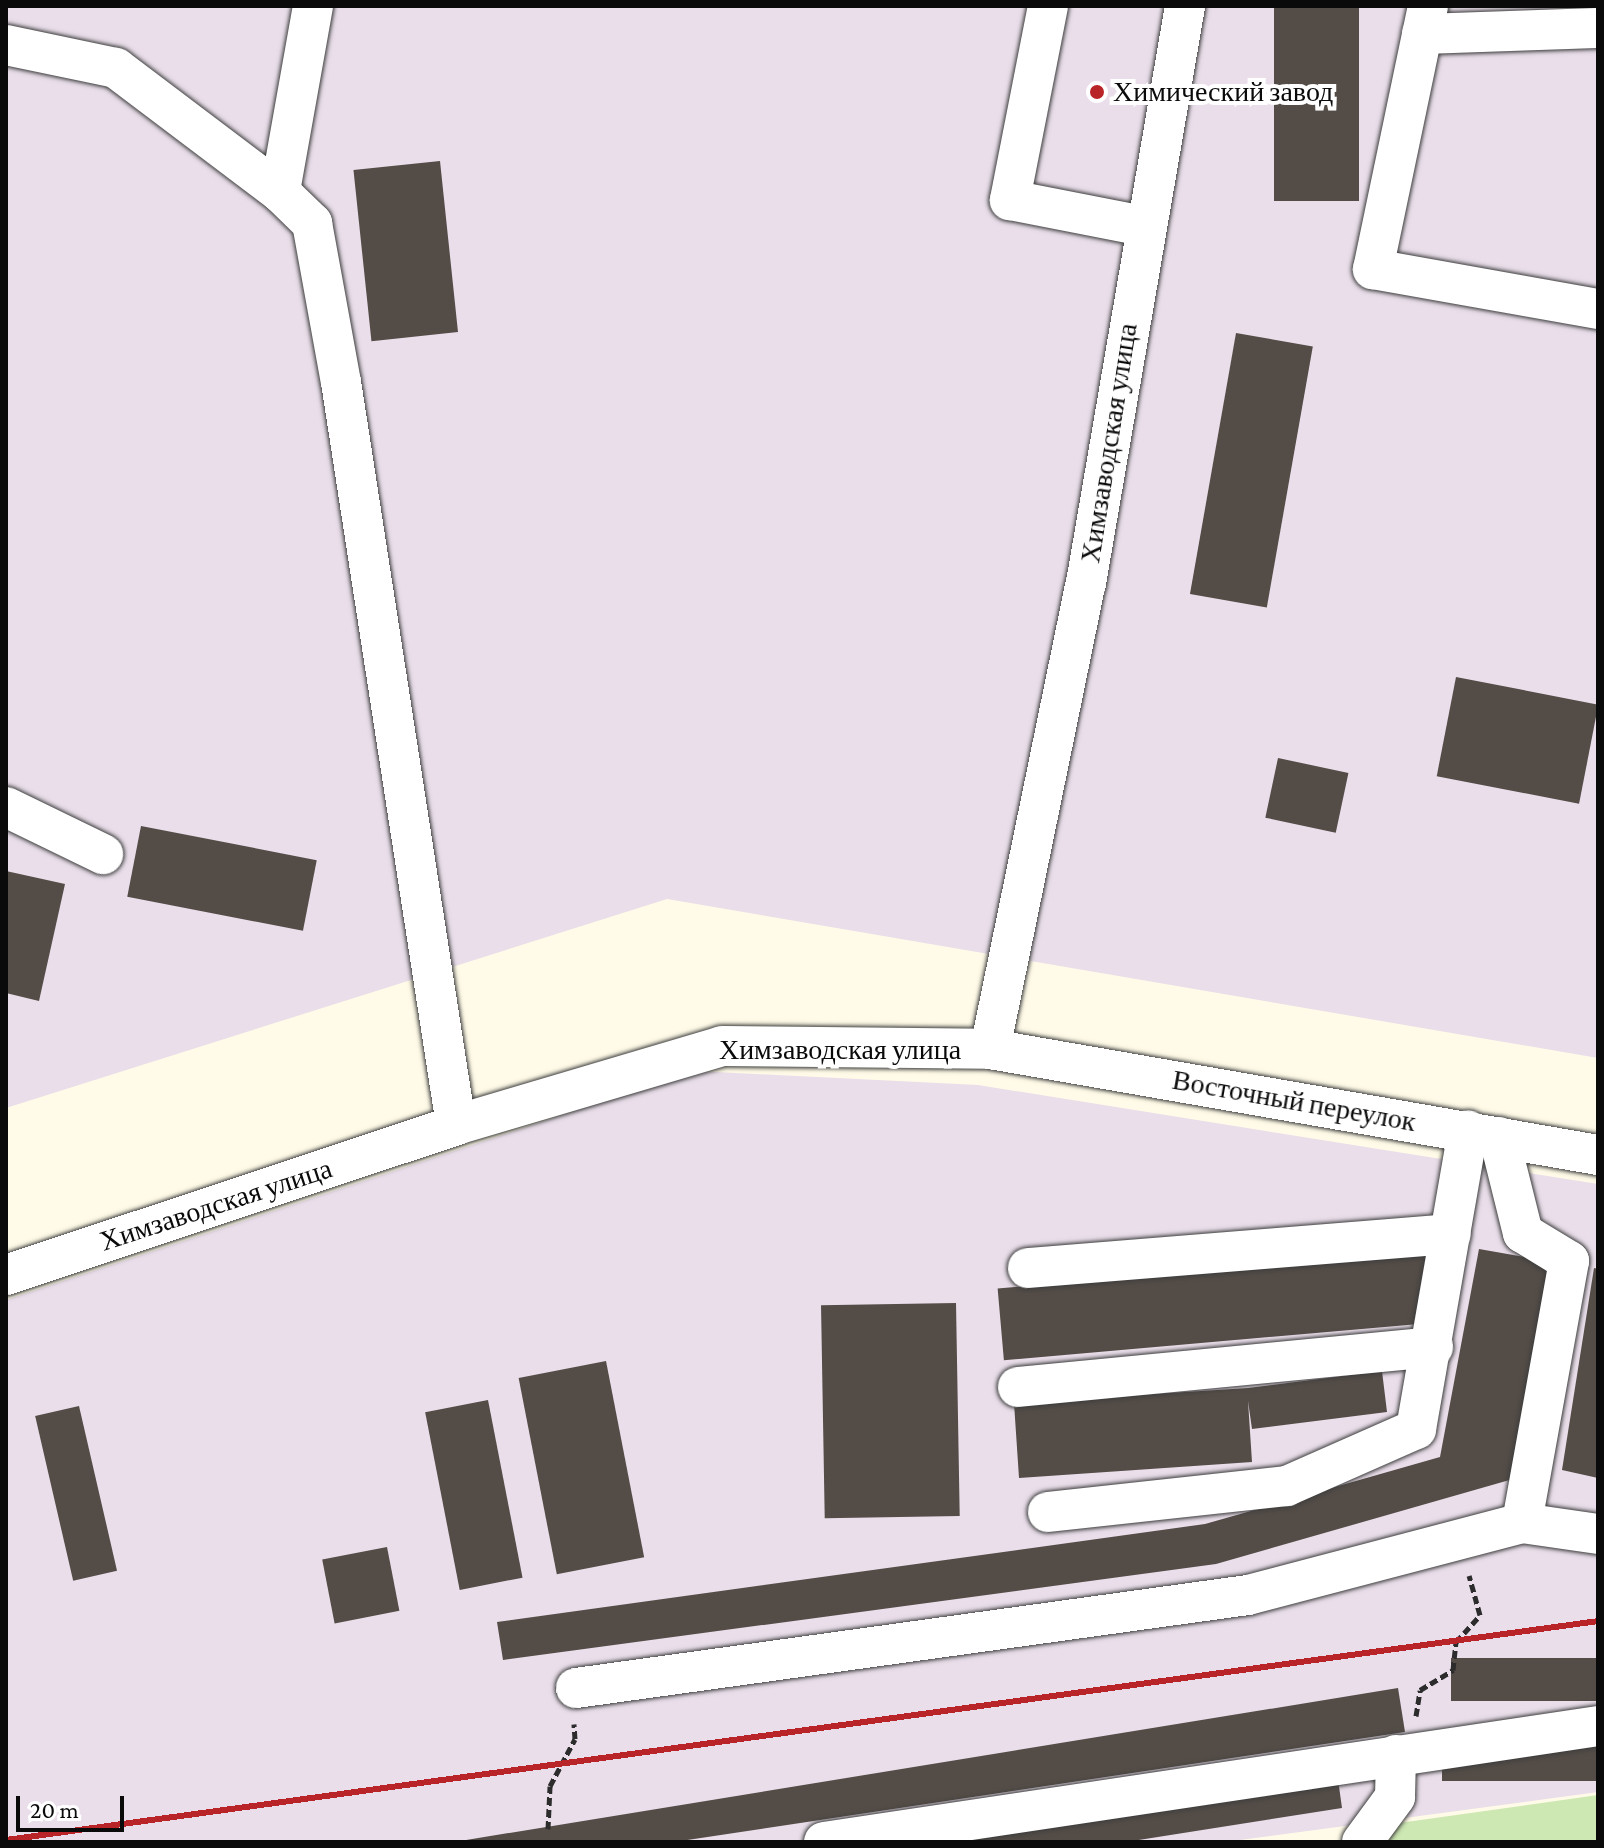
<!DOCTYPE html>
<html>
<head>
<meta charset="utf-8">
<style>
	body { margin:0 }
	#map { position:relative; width:1604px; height:1848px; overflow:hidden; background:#fffbe8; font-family:"Crimson Pro",serif }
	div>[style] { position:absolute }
	.industrial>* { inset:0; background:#e9deea }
	.green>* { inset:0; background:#cde8b3 }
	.building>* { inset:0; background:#534c47; transform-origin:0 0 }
	.path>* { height:5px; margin-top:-2.5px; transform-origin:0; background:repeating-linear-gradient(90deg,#2c2c2c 0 8px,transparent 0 12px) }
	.roads { filter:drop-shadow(0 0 2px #3d3d3d) drop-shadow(0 0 2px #3d3d3d) }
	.minor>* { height:40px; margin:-20px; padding:0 20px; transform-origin:20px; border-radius:20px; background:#fff }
	.rail>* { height:6px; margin:-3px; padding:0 3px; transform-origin:3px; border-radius:3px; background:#b82428 }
	.dots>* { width:22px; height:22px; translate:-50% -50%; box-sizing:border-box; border:4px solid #fff; border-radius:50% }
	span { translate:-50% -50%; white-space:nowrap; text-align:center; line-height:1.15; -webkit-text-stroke:8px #fff; paint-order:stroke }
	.poi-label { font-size:28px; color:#0a0a0a }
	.left { translate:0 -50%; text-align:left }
	.street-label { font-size:28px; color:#0a0a0a }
	.frame { position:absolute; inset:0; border:8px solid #0a0a0a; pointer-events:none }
	.scale { position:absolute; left:16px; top:1796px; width:108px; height:36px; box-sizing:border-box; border:4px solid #0a0a0a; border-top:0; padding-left:10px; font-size:24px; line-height:28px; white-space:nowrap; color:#0a0a0a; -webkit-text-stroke:6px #fff; paint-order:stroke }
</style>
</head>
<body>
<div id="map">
	<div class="industrial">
		<div style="clip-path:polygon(6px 6px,1598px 6px,1598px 1058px,667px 899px,6px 1108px)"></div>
		<div style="clip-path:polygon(695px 1071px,978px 1085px,1598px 1184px,1598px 1792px,1225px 1842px,6px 1842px,6px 1300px)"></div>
	</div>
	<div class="green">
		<div style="clip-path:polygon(1598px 1795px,1598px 1842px,1376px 1842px,1399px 1823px)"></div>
	</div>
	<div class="building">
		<div style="left:1274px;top:6px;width:85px;height:195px"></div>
		<div style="left:440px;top:161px;width:172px;height:87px;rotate:84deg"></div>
		<div style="left:1236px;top:333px;width:78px;height:265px;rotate:10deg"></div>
		<div style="left:1456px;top:677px;width:145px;height:101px;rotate:11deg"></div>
		<div style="left:1278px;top:758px;width:72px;height:61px;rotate:12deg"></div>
		<div style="left:141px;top:826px;width:179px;height:72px;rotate:11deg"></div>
		<div style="clip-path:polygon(6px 871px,65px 884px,39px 1001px,6px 993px)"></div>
		<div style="clip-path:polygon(1479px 1249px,1552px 1262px,1513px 1479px,1216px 1564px,503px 1660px,497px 1622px,1205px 1524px,1440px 1457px)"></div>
		<div style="left:1427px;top:1251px;width:72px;height:431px;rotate:85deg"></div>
		<div style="clip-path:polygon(1594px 1268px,1598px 1269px,1598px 1478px,1562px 1470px)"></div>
		<div style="left:956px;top:1303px;width:213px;height:135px;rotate:89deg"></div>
		<div style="left:606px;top:1361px;width:200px;height:89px;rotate:79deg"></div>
		<div style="clip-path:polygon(1382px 1371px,1387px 1412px,1252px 1429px,1248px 1401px,1252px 1462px,1019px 1478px,1014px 1403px,1248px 1388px)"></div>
		<div style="left:488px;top:1400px;width:181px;height:64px;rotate:79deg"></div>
		<div style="left:79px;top:1406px;width:169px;height:45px;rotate:77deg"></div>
		<div style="left:387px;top:1547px;width:65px;height:66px;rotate:79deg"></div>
		<div style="left:1598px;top:1658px;width:43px;height:147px;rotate:90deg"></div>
		<div style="clip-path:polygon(1398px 1688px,1405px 1732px,674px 1842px,454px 1842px)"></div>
		<div style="left:1598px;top:1746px;width:35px;height:156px;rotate:90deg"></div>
		<div style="clip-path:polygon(1337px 1772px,1342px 1808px,1126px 1842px,905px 1842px)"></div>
	</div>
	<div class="path">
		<div style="left:1416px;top:1716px;width:26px;rotate:-81deg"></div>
		<div style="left:1420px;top:1690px;width:39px;rotate:-31deg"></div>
		<div style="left:1453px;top:1670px;width:28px;rotate:-84deg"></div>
		<div style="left:1456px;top:1642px;width:36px;rotate:-48deg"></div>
		<div style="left:1480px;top:1615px;width:41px;rotate:-105.4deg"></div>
		<div style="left:548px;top:1829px;width:43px;rotate:-87.3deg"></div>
		<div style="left:550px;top:1786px;width:53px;rotate:-62deg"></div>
		<div style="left:575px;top:1739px;width:15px;rotate:-94deg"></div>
	</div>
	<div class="roads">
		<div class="minor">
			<div style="left:313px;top:6px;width:189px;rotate:100.1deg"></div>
			<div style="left:280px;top:192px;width:45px;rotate:44.1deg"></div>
			<div style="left:312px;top:223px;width:162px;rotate:79.7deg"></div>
			<div style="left:341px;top:382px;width:752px;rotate:81.2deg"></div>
			<div style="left:1048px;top:6px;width:198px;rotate:101.1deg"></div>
			<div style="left:1010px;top:200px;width:136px;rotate:11deg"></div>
			<div style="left:1428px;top:6px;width:269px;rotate:101.8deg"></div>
			<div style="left:1373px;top:269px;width:229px;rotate:10.1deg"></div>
			<div style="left:1422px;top:34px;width:176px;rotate:-2deg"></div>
			<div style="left:6px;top:45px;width:112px;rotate:11.8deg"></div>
			<div style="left:116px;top:68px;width:206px;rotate:37.1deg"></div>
			<div style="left:6px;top:807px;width:108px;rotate:25.9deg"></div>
			<div style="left:990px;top:1049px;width:476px;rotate:-78.4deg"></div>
			<div style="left:1086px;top:583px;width:585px;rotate:-80.26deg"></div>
			<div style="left:1499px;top:1137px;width:99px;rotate:76deg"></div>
			<div style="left:1523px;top:1233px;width:54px;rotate:31.3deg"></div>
			<div style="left:1569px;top:1261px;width:266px;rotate:100.2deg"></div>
			<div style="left:1028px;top:1268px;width:424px;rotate:-4.6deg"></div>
			<div style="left:6px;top:1275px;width:474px;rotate:-18.4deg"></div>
			<div style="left:456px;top:1125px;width:277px;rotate:-16.5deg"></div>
			<div style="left:722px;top:1046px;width:268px;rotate:0.6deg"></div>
			<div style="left:990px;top:1049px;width:617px;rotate:9.89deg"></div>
			<div style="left:1018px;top:1387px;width:417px;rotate:-5.5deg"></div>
			<div style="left:1048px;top:1512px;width:240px;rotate:-6.2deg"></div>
			<div style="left:1287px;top:1486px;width:141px;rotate:-23.8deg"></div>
			<div style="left:1416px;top:1429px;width:303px;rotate:-80.1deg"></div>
			<div style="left:576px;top:1688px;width:678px;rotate:-7.88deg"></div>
			<div style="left:1248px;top:1595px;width:283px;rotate:-14.7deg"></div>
			<div style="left:1522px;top:1523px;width:77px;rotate:8.2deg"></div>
			<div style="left:824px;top:1842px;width:783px;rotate:-8.52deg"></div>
			<div style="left:1362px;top:1842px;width:56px;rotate:-53.7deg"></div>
			<div style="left:1395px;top:1797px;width:42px;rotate:-88.6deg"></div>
		</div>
	</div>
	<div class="rail">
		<div style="left:6px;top:1840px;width:1607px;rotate:-7.83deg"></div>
	</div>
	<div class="dots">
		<div style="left:1097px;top:92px;background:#b82428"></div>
	</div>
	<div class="poi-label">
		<span class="left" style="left:1113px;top:92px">Химический завод</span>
	</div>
	<div class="street-label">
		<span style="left:1109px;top:443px;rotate:-81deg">Химзаводская улица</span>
		<span style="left:840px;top:1050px">Химзаводская улица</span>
		<span style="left:1294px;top:1101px;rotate:10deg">Восточный переулок</span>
		<span style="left:216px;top:1205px;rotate:-18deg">Химзаводская улица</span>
	</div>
	<div class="frame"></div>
	<div class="scale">20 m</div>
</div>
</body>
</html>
